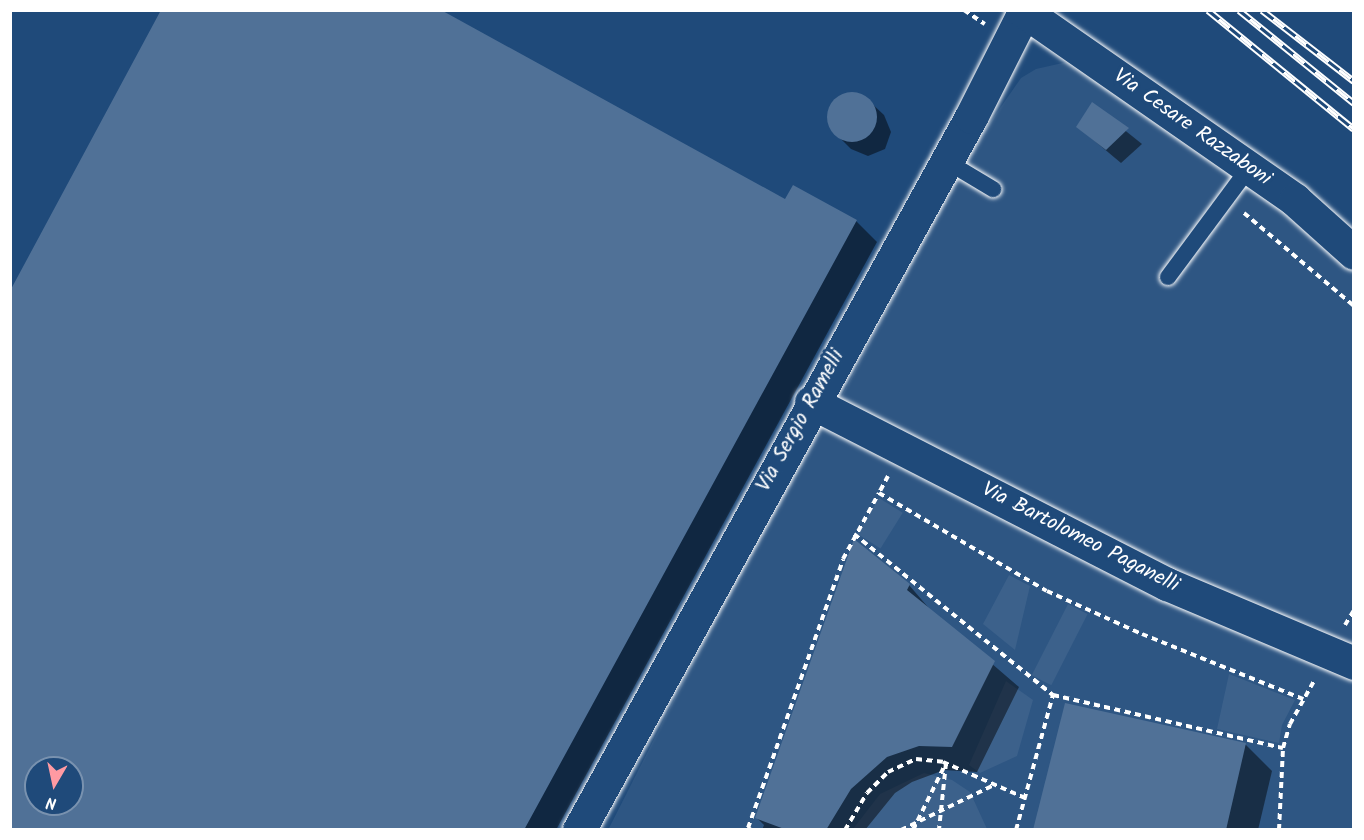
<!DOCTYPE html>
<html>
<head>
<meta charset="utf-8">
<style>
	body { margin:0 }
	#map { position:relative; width:1364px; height:840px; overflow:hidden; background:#1f4a7a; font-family:Kalam,sans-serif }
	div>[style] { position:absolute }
	.built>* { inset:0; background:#2e5683 }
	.green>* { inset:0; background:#3c618b; transform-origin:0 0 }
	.shadow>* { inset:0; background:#0007 }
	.building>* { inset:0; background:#507197 }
	.round { border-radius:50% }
	.path>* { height:4px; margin-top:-2px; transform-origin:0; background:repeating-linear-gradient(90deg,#fff 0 6px,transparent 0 10.5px) }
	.roads { filter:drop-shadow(0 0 2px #fff) drop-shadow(0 0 2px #fff) }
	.service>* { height:16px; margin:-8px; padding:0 8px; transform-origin:8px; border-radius:8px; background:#1f4a7a }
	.minor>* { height:33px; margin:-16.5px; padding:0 16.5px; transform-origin:16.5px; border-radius:16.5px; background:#1f4a7a }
	.tertiary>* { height:33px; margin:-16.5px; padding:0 16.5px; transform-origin:16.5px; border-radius:16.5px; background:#1f4a7a }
	.rail>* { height:7px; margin-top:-3.5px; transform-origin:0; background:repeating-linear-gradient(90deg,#1f4a7a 0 14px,#fff 0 28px); box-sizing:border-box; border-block:2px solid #fff }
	span { translate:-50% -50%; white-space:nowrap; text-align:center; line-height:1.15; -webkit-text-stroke:6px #1f4a7a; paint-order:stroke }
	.street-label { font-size:21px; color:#fff }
	.frame { position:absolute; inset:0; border:12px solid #fff; pointer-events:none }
	.north { position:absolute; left:24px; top:756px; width:60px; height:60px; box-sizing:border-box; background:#1f4a7a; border:2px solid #7992af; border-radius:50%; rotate:189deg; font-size:16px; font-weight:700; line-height:24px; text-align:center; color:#fff }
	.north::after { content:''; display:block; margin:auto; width:21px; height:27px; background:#ff9aa2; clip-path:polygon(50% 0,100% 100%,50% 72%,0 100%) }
</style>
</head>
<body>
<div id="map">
	<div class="built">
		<div style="clip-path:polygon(1067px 62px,1091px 69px,1260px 193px,1353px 272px,1353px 829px,608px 830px,803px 446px,842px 396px,969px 153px,1021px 78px,1036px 69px)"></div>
	</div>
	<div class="green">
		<div style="left:879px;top:498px;width:28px;height:42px;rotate:32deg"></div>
		<div style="clip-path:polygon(1009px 575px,1030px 586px,1015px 650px,983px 624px)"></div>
		<div style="left:1068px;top:604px;width:22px;height:80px;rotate:27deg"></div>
		<div style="clip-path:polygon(1229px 674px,1295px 700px,1282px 725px,1279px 743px,1217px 729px)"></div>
		<div style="clip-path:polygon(1006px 681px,1033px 700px,1017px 756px,980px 773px,969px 765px)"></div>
		<div style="clip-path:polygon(924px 773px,952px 780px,970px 792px,987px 829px,853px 829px,880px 794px)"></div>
	</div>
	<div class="shadow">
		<div style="clip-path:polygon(852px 94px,869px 101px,884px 115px,891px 132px,885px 149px,868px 156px,851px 149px,836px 134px,829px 117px,835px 101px)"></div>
		<div style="clip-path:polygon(1092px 104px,1142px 144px,1121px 163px,1078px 127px)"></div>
		<div style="clip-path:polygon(evenodd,794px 187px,856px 221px,877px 242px,556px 830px,10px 830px,10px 296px,786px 201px,794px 187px,36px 768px,72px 768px,72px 804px,36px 804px,36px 768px)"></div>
		<div style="clip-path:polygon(909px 585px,933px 613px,1019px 687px,977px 772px,944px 770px,912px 782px,895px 793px,865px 830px,762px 830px,764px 825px,757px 818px)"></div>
		<div style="clip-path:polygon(1066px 705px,1246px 745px,1272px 771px,1258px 830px,1035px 830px)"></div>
	</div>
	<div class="building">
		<div style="clip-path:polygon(evenodd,161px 10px,441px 10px,785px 199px,793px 185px,857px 220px,524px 830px,10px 830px,10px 291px,161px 10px,36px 768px,72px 768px,72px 804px,36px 804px,36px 768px)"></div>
		<div class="round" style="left:827px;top:92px;width:50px;height:50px"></div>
		<div style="clip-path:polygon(1092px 102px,1129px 128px,1106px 150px,1076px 127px)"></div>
		<div style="clip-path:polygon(854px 539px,910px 584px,907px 590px,995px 661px,952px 747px,919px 746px,887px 757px,851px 789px,826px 830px,787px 830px,755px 818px)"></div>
		<div style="clip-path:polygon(1065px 703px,1246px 743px,1226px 830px,1033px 830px)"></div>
	</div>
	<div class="path">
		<div style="left:964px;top:10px;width:25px;rotate:34deg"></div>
		<div style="left:1244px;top:213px;width:144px;rotate:40.2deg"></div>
		<div style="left:888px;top:476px;width:19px;rotate:118deg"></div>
		<div style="left:879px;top:493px;width:194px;rotate:30.3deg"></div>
		<div style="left:1047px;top:591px;width:104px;rotate:24.4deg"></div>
		<div style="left:1142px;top:634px;width:174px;rotate:22deg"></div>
		<div style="left:854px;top:534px;width:256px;rotate:39deg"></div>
		<div style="left:1345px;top:625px;width:17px;rotate:-59deg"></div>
		<div style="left:751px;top:830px;width:4px;rotate:-146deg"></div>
		<div style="left:748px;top:828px;width:285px;rotate:-70.5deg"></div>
		<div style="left:843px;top:559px;width:75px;rotate:-61.4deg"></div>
		<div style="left:845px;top:830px;width:43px;rotate:-59.3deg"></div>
		<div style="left:867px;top:793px;width:30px;rotate:-45deg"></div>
		<div style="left:888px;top:772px;width:31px;rotate:-25deg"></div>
		<div style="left:916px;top:759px;width:27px;rotate:6deg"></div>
		<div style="left:943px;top:762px;width:90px;rotate:23.7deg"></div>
		<div style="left:901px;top:830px;width:101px;rotate:-25.8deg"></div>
		<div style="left:913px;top:830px;width:75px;rotate:-63.8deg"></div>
		<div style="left:946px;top:763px;width:67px;rotate:96deg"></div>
		<div style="left:1016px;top:830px;width:140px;rotate:-74.7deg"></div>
		<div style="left:1053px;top:695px;width:236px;rotate:13deg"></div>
		<div style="left:1279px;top:830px;width:82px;rotate:-87.2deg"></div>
		<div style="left:1283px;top:748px;width:25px;rotate:-74deg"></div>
		<div style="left:1290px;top:724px;width:51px;rotate:-60.9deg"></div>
	</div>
	<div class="roads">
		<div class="service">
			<div style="left:946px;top:161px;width:55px;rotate:30.8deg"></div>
			<div style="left:1168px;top:277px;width:136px;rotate:-53.4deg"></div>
		</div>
		<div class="minor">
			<div style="left:811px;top:402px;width:400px;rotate:27.1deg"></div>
			<div style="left:1167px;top:584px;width:203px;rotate:22.9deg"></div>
			<div style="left:579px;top:830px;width:814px;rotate:-61.2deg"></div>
			<div style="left:971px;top:117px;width:118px;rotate:-63.2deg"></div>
		</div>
		<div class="tertiary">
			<div style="left:1022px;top:10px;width:333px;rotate:34.8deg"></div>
			<div style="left:1295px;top:200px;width:79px;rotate:41.9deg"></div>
		</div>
	</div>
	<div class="rail">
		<div style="left:1208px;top:10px;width:188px;rotate:39.2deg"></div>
		<div style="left:1239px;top:10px;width:148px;rotate:39deg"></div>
		<div style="left:1262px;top:10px;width:116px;rotate:37.7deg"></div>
	</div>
	<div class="street-label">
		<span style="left:1192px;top:128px;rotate:35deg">Via Cesare Razzaboni</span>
		<span style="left:801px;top:421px;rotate:-61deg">Via Sergio Ramelli</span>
		<span style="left:1080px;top:538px;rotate:27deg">Via Bartolomeo Paganelli</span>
	</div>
	<div class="frame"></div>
	<div class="north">N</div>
</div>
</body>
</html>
